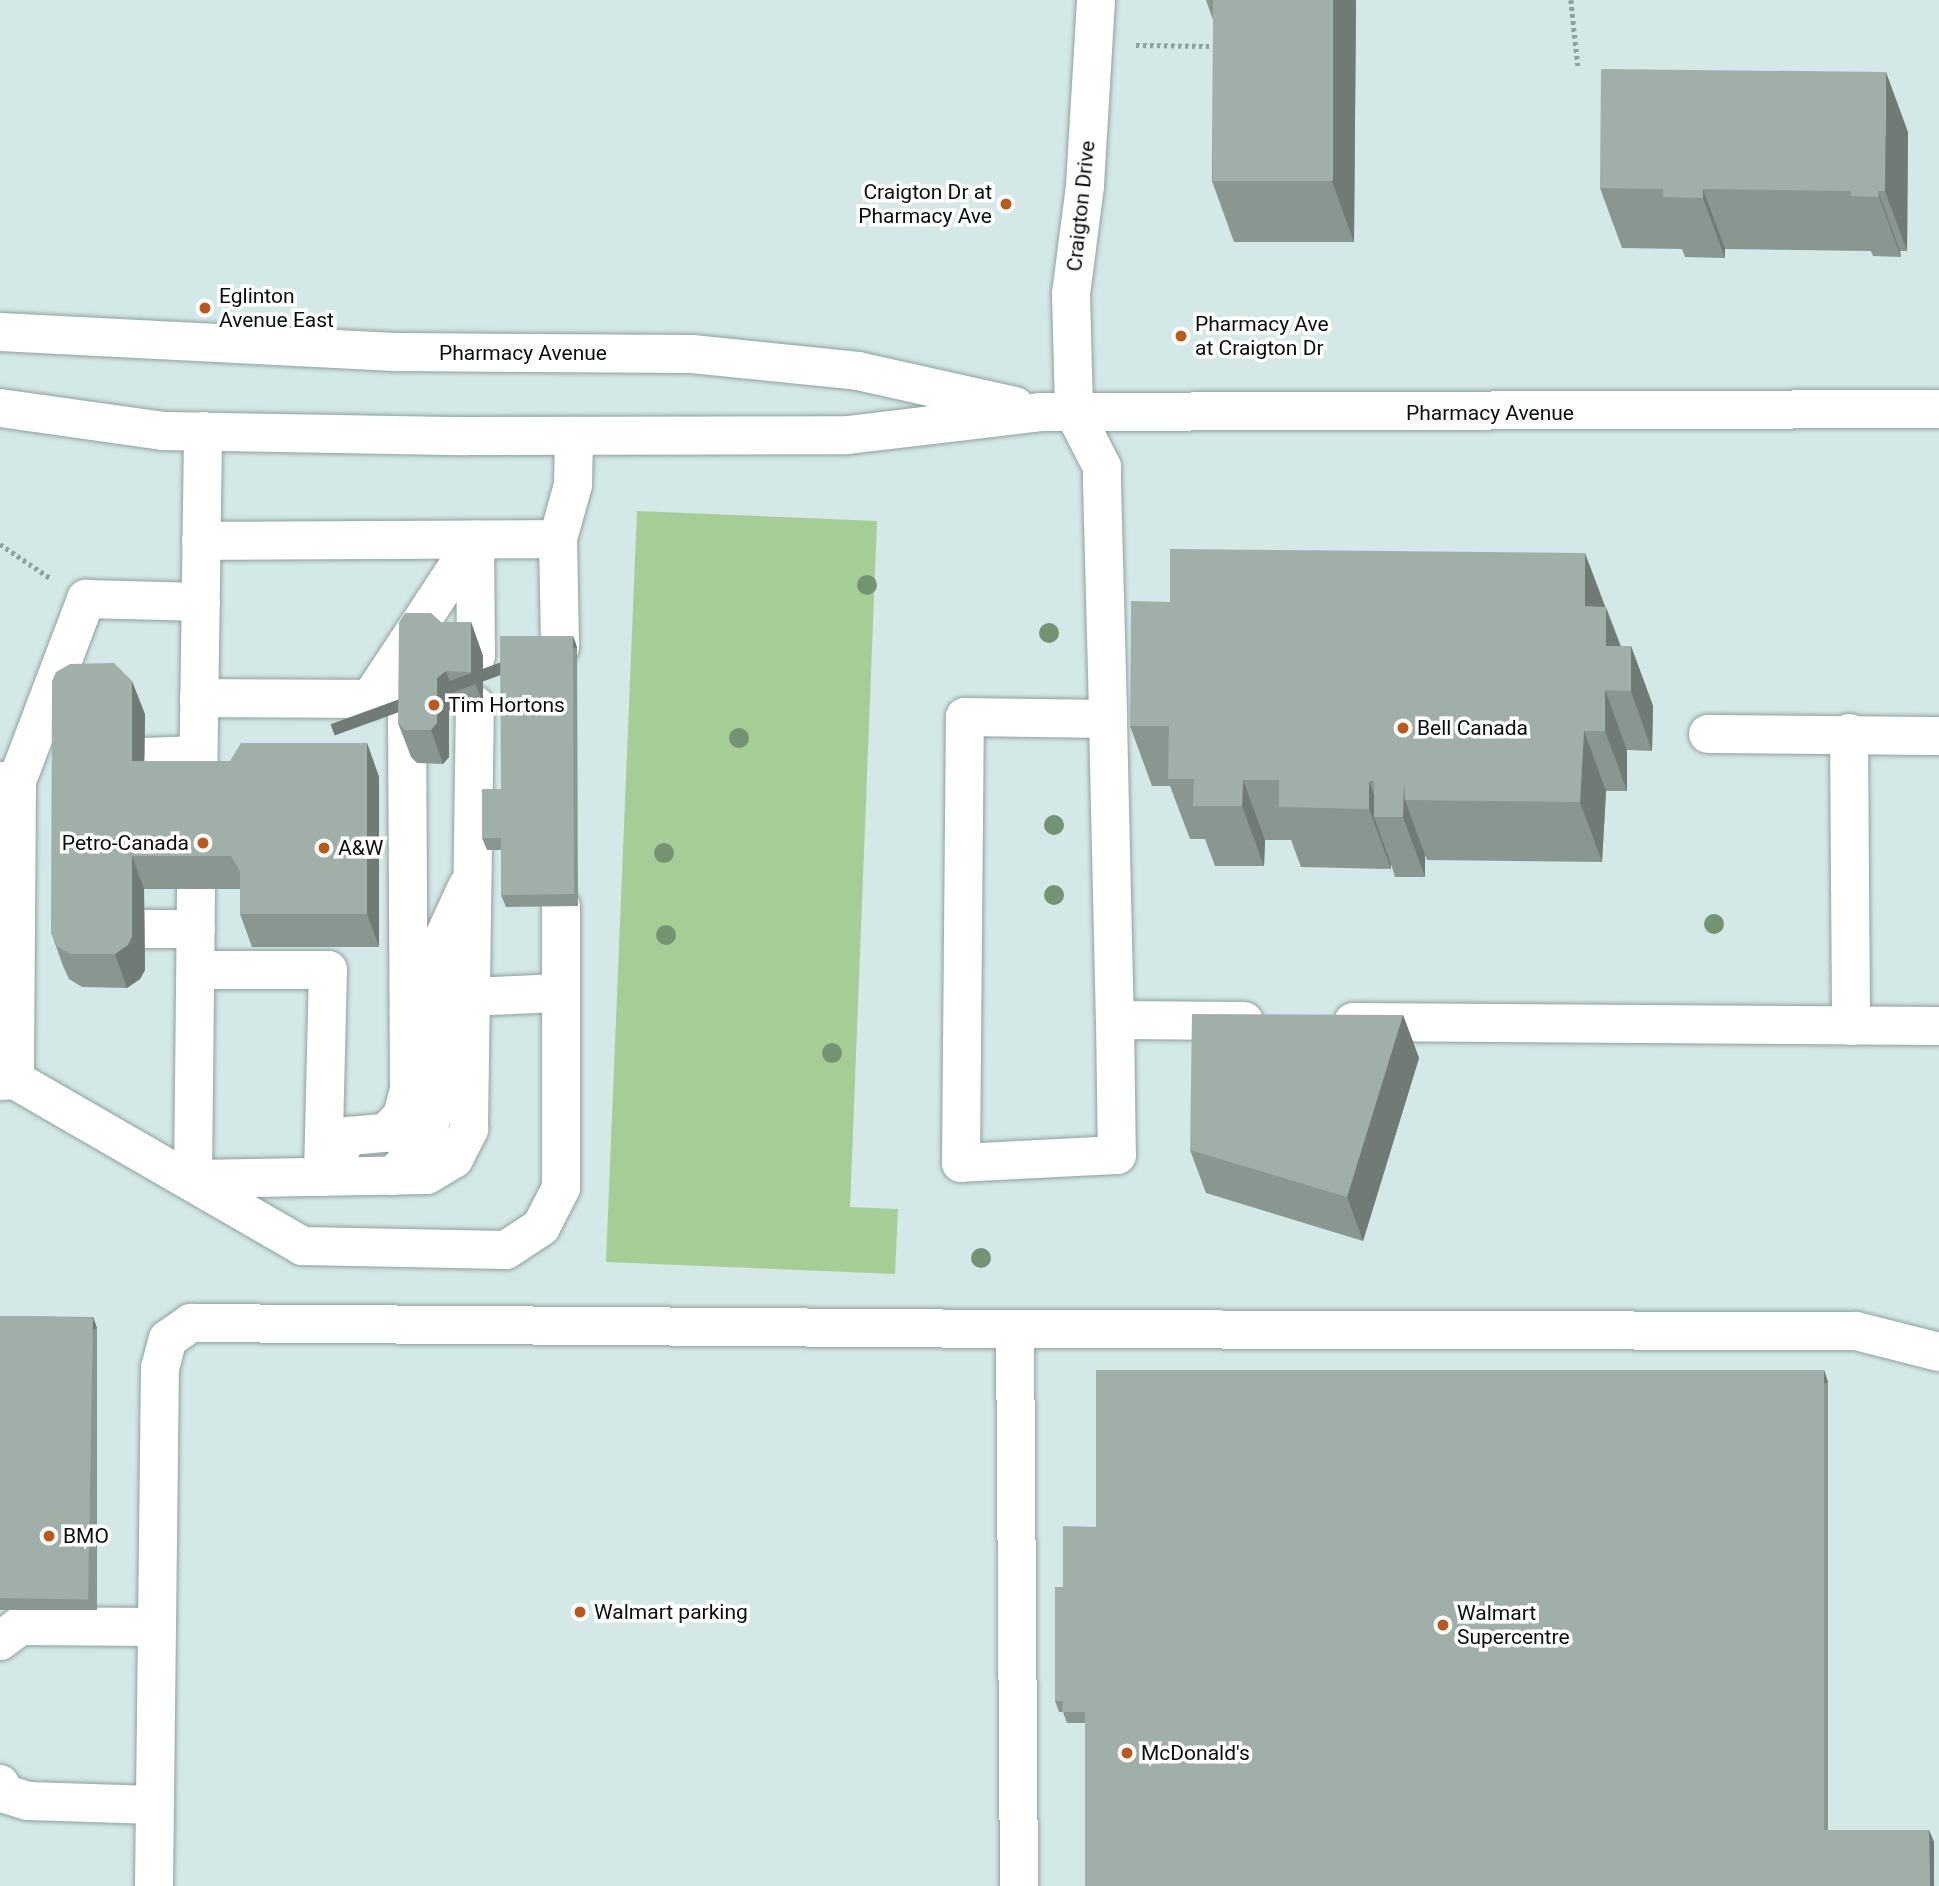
<!DOCTYPE html>
<html>
<head>
<meta charset="utf-8">
<style>
	body { margin:0 }
	#map { position:relative; width:1939px; height:1886px; overflow:hidden; background:#d4e8e7; font-family:Roboto,sans-serif }
	div>[style] { position:absolute }
	.green>* { inset:0; background:#a6cd95 }
	.path>* { height:4.5px; margin-top:-2.25px; transform-origin:0; background:repeating-linear-gradient(90deg,#909f9f 0 3.5px,transparent 0 7px) }
	.roads { filter:drop-shadow(0 0 2px #8ea1a0) drop-shadow(0 0 2px #8ea1a0) }
	.minor>* { height:38px; margin:-19px; padding:0 19px; transform-origin:19px; border-radius:19px; background:#fff }
	.trees>* { width:20px; height:20px; margin:-10px; border-radius:50%; background:#759272 }
	.wall>* { inset:0; background:#8a9790 }
	.shaded-wall>* { inset:0; background:#707b76; transform-origin:0 0 }
	.building>* { inset:0; background:#a0b0a8; transform-origin:0 0 }
	.dots>* { width:19px; height:19px; translate:-50% -50%; box-sizing:border-box; border:4px solid #fff; border-radius:50% }
	span { translate:-50% -50%; white-space:nowrap; text-align:center; line-height:1.15; -webkit-text-stroke:7px #fff; paint-order:stroke }
	.poi-label { font-size:21px; color:#080e0e }
	.right { translate:-100% -50%; text-align:right }
	.left { translate:0 -50%; text-align:left }
	.street-label { font-size:21px; color:#080e0e }
</style>
</head>
<body>
<div id="map">
	<div class="green">
		<div style="clip-path:polygon(637px 511px,877px 521px,850px 1207px,898px 1209px,895px 1274px,606px 1262px)"></div>
	</div>
	<div class="path">
		<div style="left:1571px;top:0;width:66px;rotate:83.9deg"></div>
		<div style="left:1136px;top:45px;width:73px;rotate:0.8deg"></div>
		<div style="left:0;top:544px;width:60px;rotate:34.2deg"></div>
	</div>
	<div class="roads">
		<div class="minor">
			<div style="left:1096px;top:0;width:186px;rotate:93.4deg"></div>
			<div style="left:1085px;top:186px;width:109px;rotate:97.4deg"></div>
			<div style="left:1071px;top:294px;width:118px;rotate:88.5deg"></div>
			<div style="left:1074px;top:412px;width:62px;rotate:63deg"></div>
			<div style="left:1102px;top:467px;width:16px;rotate:90deg"></div>
			<div style="left:1102px;top:483px;width:236px;rotate:88.5deg"></div>
			<div style="left:1108px;top:719px;width:301px;rotate:88.7deg"></div>
			<div style="left:1115px;top:1020px;width:135px;rotate:89.2deg"></div>
			<div style="left:1117px;top:1155px;width:156px;rotate:177.1deg"></div>
			<div style="left:961px;top:1163px;width:446px;rotate:-89.5deg"></div>
			<div style="left:965px;top:717px;width:143px;rotate:0.8deg"></div>
			<div style="left:0;top:332px;width:400px;rotate:2.9deg"></div>
			<div style="left:400px;top:352px;width:292px;rotate:0.4deg"></div>
			<div style="left:692px;top:354px;width:167px;rotate:5.8deg"></div>
			<div style="left:858px;top:371px;width:161px;rotate:12.6deg"></div>
			<div style="left:0;top:408px;width:166px;rotate:8deg"></div>
			<div style="left:164px;top:431px;width:301px;rotate:1deg"></div>
			<div style="left:465px;top:436px;width:383px;rotate:-0.1deg"></div>
			<div style="left:848px;top:435px;width:194px;rotate:-6.8deg"></div>
			<div style="left:1041px;top:412px;width:898px;rotate:-0.19deg"></div>
			<div style="left:558px;top:539px;width:108px;rotate:88.9deg"></div>
			<div style="left:475px;top:540px;width:116px;rotate:89.5deg"></div>
			<div style="left:201px;top:541px;width:357px;rotate:-0.3deg"></div>
			<div style="left:558px;top:539px;width:56px;rotate:-74.5deg"></div>
			<div style="left:573px;top:485px;width:49px;rotate:-88.8deg"></div>
			<div style="left:199px;top:698px;width:171px;rotate:0.3deg"></div>
			<div style="left:370px;top:699px;width:191px;rotate:-56.6deg"></div>
			<div style="left:1849px;top:733px;width:293px;rotate:89.6deg"></div>
			<div style="left:1708px;top:734px;width:231px;rotate:0.5deg"></div>
			<div style="left:145px;top:757px;width:53px;rotate:-2.2deg"></div>
			<div style="left:0;top:781px;width:17px"></div>
			<div style="left:17px;top:781px;width:299px;rotate:90.4deg"></div>
			<div style="left:17px;top:781px;width:195px;rotate:-69.2deg"></div>
			<div style="left:86px;top:599px;width:115px;rotate:1.5deg"></div>
			<div style="left:198px;top:794px;width:363px;rotate:-89.2deg"></div>
			<div style="left:144px;top:929px;width:52px"></div>
			<div style="left:196px;top:970px;width:132px"></div>
			<div style="left:328px;top:970px;width:207px;rotate:91.4deg"></div>
			<div style="left:471px;top:997px;width:89px;rotate:-2.6deg"></div>
			<div style="left:1115px;top:1020px;width:129px;rotate:0.4deg"></div>
			<div style="left:1353px;top:1022px;width:586px;rotate:0.39deg"></div>
			<div style="left:0;top:1081px;width:15px;rotate:-4deg"></div>
			<div style="left:15px;top:1080px;width:332px;rotate:30deg"></div>
			<div style="left:302px;top:1246px;width:204px;rotate:1.1deg"></div>
			<div style="left:506px;top:1250px;width:42px;rotate:-33.3deg"></div>
			<div style="left:541px;top:1227px;width:44px;rotate:-62.9deg"></div>
			<div style="left:561px;top:1188px;width:282px;rotate:-90deg"></div>
			<div style="left:393px;top:1176px;width:45px;rotate:-47.7deg"></div>
			<div style="left:423px;top:1143px;width:36px;rotate:-71deg"></div>
			<div style="left:435px;top:1109px;width:155px;rotate:-89.6deg"></div>
			<div style="left:436px;top:954px;width:74px;rotate:-65.2deg"></div>
			<div style="left:323px;top:1177px;width:49px;rotate:-57.6deg"></div>
			<div style="left:349px;top:1136px;width:37px;rotate:-5deg"></div>
			<div style="left:386px;top:1133px;width:23px;rotate:-47deg"></div>
			<div style="left:402px;top:1116px;width:27px;rotate:-75deg"></div>
			<div style="left:409px;top:1090px;width:394px;rotate:-90.3deg"></div>
			<div style="left:193px;top:1179px;width:234px;rotate:-1deg"></div>
			<div style="left:427px;top:1175px;width:31px;rotate:-31deg"></div>
			<div style="left:454px;top:1159px;width:34px;rotate:-63deg"></div>
			<div style="left:469px;top:1129px;width:424px;rotate:-89.2deg"></div>
			<div style="left:193px;top:1179px;width:290px;rotate:-89.4deg"></div>
			<div style="left:1015px;top:1329px;width:841px;rotate:0.14deg"></div>
			<div style="left:1856px;top:1331px;width:86px;rotate:14.2deg"></div>
			<div style="left:0;top:1641px;width:25px;rotate:-37deg"></div>
			<div style="left:20px;top:1626px;width:136px;rotate:0.4deg"></div>
			<div style="left:0;top:1784px;width:11px;rotate:63deg"></div>
			<div style="left:5px;top:1794px;width:24px;rotate:17deg"></div>
			<div style="left:28px;top:1801px;width:126px;rotate:1.8deg"></div>
			<div style="left:154px;top:1886px;width:518px;rotate:-89.34deg"></div>
			<div style="left:160px;top:1368px;width:30px;rotate:-75deg"></div>
			<div style="left:168px;top:1339px;width:28px;rotate:-35deg"></div>
			<div style="left:191px;top:1323px;width:824px;rotate:0.42deg"></div>
			<div style="left:1015px;top:1329px;width:557px;rotate:89.59deg"></div>
		</div>
	</div>
	<div class="trees">
		<div style="left:867px;top:585px"></div>
		<div style="left:1049px;top:633px"></div>
		<div style="left:739px;top:738px"></div>
		<div style="left:1054px;top:825px"></div>
		<div style="left:664px;top:853px"></div>
		<div style="left:1054px;top:895px"></div>
		<div style="left:1714px;top:924px"></div>
		<div style="left:666px;top:935px"></div>
		<div style="left:832px;top:1053px"></div>
		<div style="left:981px;top:1258px"></div>
	</div>
	<div class="wall">
		<div style="clip-path:polygon(1206px 0,1356px 0,1354px 242px,1234px 242px,1212px 181px,1213px 20px)"></div>
		<div style="clip-path:polygon(1908px 132px,1907px 251px,1900px 251px,1901px 257px,1873px 256px,1871px 251px,1725px 249px,1725px 258px,1685px 257px,1682px 249px,1622px 248px,1600px 188px)"></div>
		<div style="clip-path:polygon(1170px 602px,1606px 607px,1621px 646px,1631px 646px,1653px 706px,1652px 751px,1627px 750px,1627px 791px,1606px 791px,1602px 862px,1427px 860px,1425px 855px,1425px 877px,1395px 877px,1391px 864px,1391px 869px,1301px 867px,1291px 840px,1265px 840px,1264px 866px,1215px 866px,1205px 839px,1190px 839px,1170px 786px,1152px 786px,1130px 726px)"></div>
		<div style="clip-path:polygon(441px 622px,471px 622px,483px 656px,483px 705px,458px 705px,449px 711px,449px 757px,443px 764px,417px 763px,411px 757px,398px 723px)"></div>
		<div style="clip-path:polygon(573px 636px,577px 647px,578px 906px,506px 907px,501px 895px,501px 850px,487px 850px,482px 838px,501px 789px)"></div>
		<div style="clip-path:polygon(145px 714px,144px 761px,230px 761px,367px 743px,379px 777px,379px 947px,252px 947px,240px 914px,240px 889px,144px 889px,145px 970px,140px 979px,127px 988px,82px 987px,69px 979px,63px 966px,51px 932px)"></div>
		<div style="clip-path:polygon(1403px 1015px,1419px 1058px,1363px 1241px,1206px 1193px,1190px 1150px)"></div>
		<div style="clip-path:polygon(0 1316px,93px 1317px,97px 1328px,97px 1610px,0 1610px)"></div>
		<div style="clip-path:polygon(1824px 1370px,1828px 1382px,1828px 1830px,1929px 1830px,1934px 1842px,1934px 1886px,1085px 1723px,1067px 1723px,1063px 1712px,1059px 1712px,1055px 1701px,1063px 1587px,1096px 1527px)"></div>
	</div>
	<div class="shaded-wall">
		<div style="clip-path:polygon(1333px 0,1356px 0,1354px 242px,1332px 182px)"></div>
		<div style="clip-path:polygon(1886px 72px,1908px 132px,1907px 251px,1885px 191px)"></div>
		<div style="clip-path:polygon(1703px 189px,1725px 249px,1725px 258px,1703px 198px)"></div>
		<div style="clip-path:polygon(1878px 191px,1900px 251px,1901px 257px,1879px 197px)"></div>
		<div style="clip-path:polygon(1585px 553px,1628px 667px,1622px 690px,1585px 606px)"></div>
		<div style="clip-path:polygon(471px 622px,483px 656px,483px 705px,471px 672px)"></div>
		<div style="left:573px;top:636px;width:12px;height:258px;rotate:70deg"></div>
		<div style="clip-path:polygon(1631px 646px,1653px 706px,1652px 751px,1631px 691px)"></div>
		<div style="clip-path:polygon(446px 671px,458px 705px,449px 711px,449px 757px,443px 764px,431px 730px,437px 678px)"></div>
		<div style="clip-path:polygon(132px 681px,145px 714px,144px 794px,132px 761px)"></div>
		<div style="clip-path:polygon(1605px 690px,1627px 750px,1627px 791px,1605px 731px)"></div>
		<div style="clip-path:polygon(1584px 731px,1606px 791px,1602px 862px,1580px 802px)"></div>
		<div style="clip-path:polygon(367px 743px,379px 777px,379px 947px,367px 914px)"></div>
		<div style="clip-path:polygon(1243px 780px,1265px 840px,1264px 866px,1242px 806px)"></div>
		<div style="clip-path:polygon(1369px 781px,1382px 817px,1374px 817px,1391px 864px,1391px 869px,1369px 809px)"></div>
		<div style="clip-path:polygon(1404px 781px,1405px 800px,1425px 855px,1425px 877px,1403px 817px)"></div>
		<div style="clip-path:polygon(132px 856px,144px 889px,145px 970px,140px 979px,127px 988px,115px 954px)"></div>
		<div style="clip-path:polygon(1403px 1015px,1419px 1058px,1363px 1241px,1347px 1197px)"></div>
		<div style="left:93px;top:1317px;width:12px;height:281px;rotate:70deg"></div>
		<div style="left:1824px;top:1370px;width:13px;height:460px;rotate:72deg"></div>
		<div style="clip-path:polygon(1929px 1830px,1934px 1842px,1934px 1886px,1930px 1886px)"></div>
	</div>
	<div class="building">
		<div style="left:1213px;top:0;width:120px;height:181px"></div>
		<div style="clip-path:polygon(1601px 69px,1886px 72px,1885px 191px,1878px 191px,1879px 197px,1851px 196px,1851px 191px,1703px 189px,1703px 198px,1663px 197px,1663px 189px,1600px 188px)"></div>
		<div style="clip-path:polygon(1170px 549px,1585px 553px,1585px 606px,1606px 607px,1606px 646px,1631px 646px,1631px 691px,1605px 690px,1605px 731px,1584px 731px,1580px 802px,1405px 800px,1404px 781px,1403px 817px,1374px 817px,1374px 781px,1369px 781px,1369px 809px,1279px 807px,1279px 780px,1243px 780px,1242px 806px,1193px 806px,1194px 779px,1168px 779px,1169px 726px,1130px 726px,1131px 601px,1170px 602px)"></div>
		<div style="clip-path:polygon(405px 613px,431px 613px,441px 622px,471px 622px,471px 672px,446px 671px,437px 678px,437px 723px,431px 730px,405px 730px,398px 723px,399px 622px)"></div>
		<div style="clip-path:polygon(500px 636px,573px 636px,574px 894px,501px 895px,501px 838px,482px 838px,482px 789px,501px 789px)"></div>
		<div style="clip-path:polygon(114px 663px,132px 681px,132px 761px,230px 761px,241px 743px,367px 743px,367px 914px,240px 914px,240px 871px,231px 856px,132px 856px,132px 937px,128px 945px,115px 954px,70px 954px,57px 946px,51px 932px,52px 681px,56px 672px,70px 664px)"></div>
		<div style="clip-path:polygon(1192px 1014px,1403px 1015px,1347px 1197px,1190px 1150px)"></div>
		<div style="left:0;top:1316px;width:93px;height:282px;rotate:1deg"></div>
		<div style="clip-path:polygon(1096px 1370px,1824px 1370px,1824px 1830px,1929px 1830px,1930px 1886px,1085px 1886px,1085px 1712px,1062px 1712px,1063px 1701px,1055px 1701px,1055px 1587px,1063px 1587px,1063px 1526px,1096px 1527px)"></div>
	</div>
	<div class="dots">
		<div style="left:1006px;top:204px;background:#bb591b"></div>
		<div style="left:205px;top:308px;background:#bb591b"></div>
		<div style="left:1181px;top:336px;background:#bb591b"></div>
		<div style="left:434px;top:705px;background:#bb591b"></div>
		<div style="left:1403px;top:728px;background:#bb591b"></div>
		<div style="left:203px;top:843px;background:#bb591b"></div>
		<div style="left:324px;top:848px;background:#bb591b"></div>
		<div style="left:49px;top:1536px;background:#bb591b"></div>
		<div style="left:580px;top:1612px;background:#bb591b"></div>
		<div style="left:1443px;top:1625px;background:#bb591b"></div>
		<div style="left:1127px;top:1753px;background:#bb591b"></div>
	</div>
	<div class="poi-label">
		<span class="right" style="left:992px;top:204px">Craigton Dr at<br>Pharmacy Ave</span>
		<span class="left" style="left:219px;top:308px">Eglinton<br>Avenue East</span>
		<span class="left" style="left:1195px;top:336px">Pharmacy Ave<br>at Craigton Dr</span>
		<span class="left" style="left:448px;top:705px">Tim Hortons</span>
		<span class="left" style="left:1417px;top:728px">Bell Canada</span>
		<span class="right" style="left:189px;top:843px">Petro-Canada</span>
		<span class="left" style="left:338px;top:848px">A&amp;W</span>
		<span class="left" style="left:63px;top:1536px">BMO</span>
		<span class="left" style="left:594px;top:1612px">Walmart parking</span>
		<span class="left" style="left:1457px;top:1625px">Walmart<br>Supercentre</span>
		<span class="left" style="left:1141px;top:1753px">McDonald's</span>
	</div>
	<div class="street-label">
		<span style="left:1081px;top:206px;rotate:-84deg">Craigton Drive</span>
		<span style="left:523px;top:353px">Pharmacy Avenue</span>
		<span style="left:1490px;top:413px">Pharmacy Avenue</span>
	</div>
</div>
</body>
</html>
